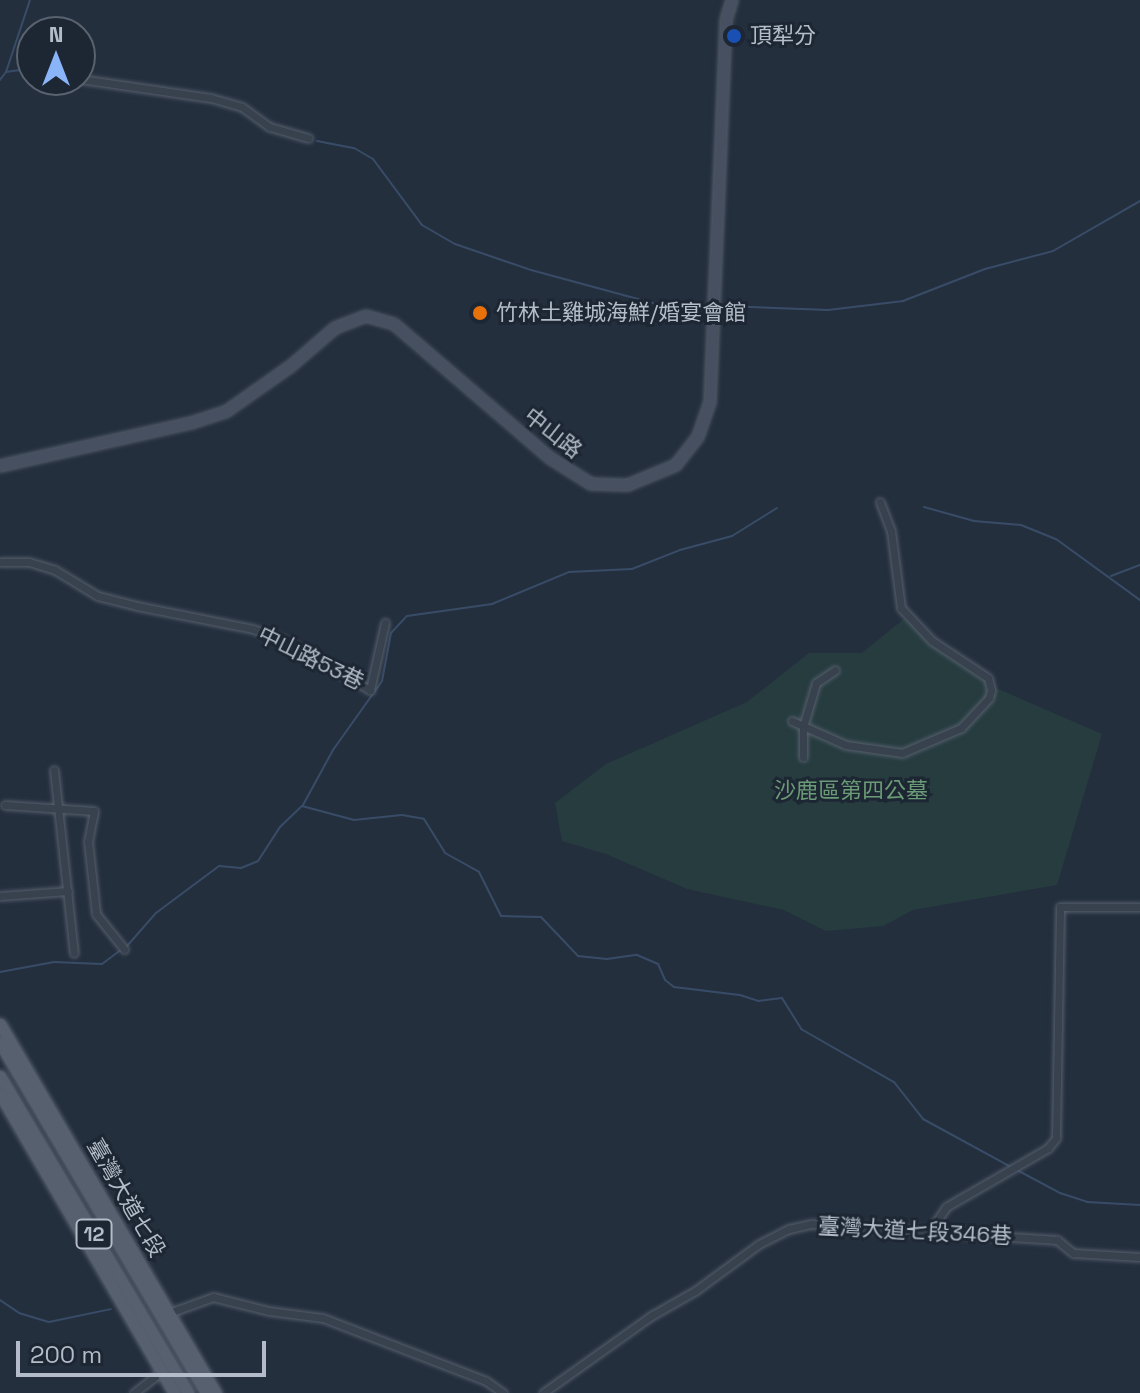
<!DOCTYPE html>
<html>
<head>
<meta charset="utf-8">
<style>
	body { margin:0 }
	#map { position:relative; width:1140px; height:1393px; overflow:hidden; background:#242f3e; font-family:"Space Grotesk","Noto Sans TC",sans-serif }
	div>[style] { position:absolute }
	.green>* { inset:0; background:#263c3f }
	.stream>* { height:2px; margin:-1px; padding:0 1px; transform-origin:1px; border-radius:1px; background:#394c67 }
	.roads { filter:drop-shadow(0 0 2px #565f6c) drop-shadow(0 0 2px #565f6c) }
	.street>* { height:7px; margin:-3.5px; padding:0 3.5px; transform-origin:3.5px; border-radius:3.5px; background:#38414e }
	.secondary>* { height:10px; margin:-5px; padding:0 5px; transform-origin:5px; border-radius:5px; background:#465061 }
	.primary>* { height:11px; margin:-5.5px; padding:0 5.5px; transform-origin:5.5px; border-radius:5.5px; background:#56606e }
	.dots>* { width:22px; height:22px; translate:-50% -50%; box-sizing:border-box; border:4px solid #1d2633; border-radius:50% }
	span { translate:-50% -50%; white-space:nowrap; text-align:center; line-height:1.15; -webkit-text-stroke:6px #1d2633; paint-order:stroke }
	.shield-label span { padding:2px 6px; background:#1d2633; border:2px solid; border-radius:6px; -webkit-text-stroke-width:0 }
	.shield-label { font-size:20px; color:#b4bcc9; font-weight:700 }
	.poi-label { font-size:22px; color:#b4bcc9 }
	.left { translate:0 -50%; text-align:left }
	.street-label { font-size:22px; color:#b4bcc9 }
	.park-label { font-size:22px; color:#6b9a76 }
	.north { position:absolute; left:16px; top:16px; width:80px; height:80px; box-sizing:border-box; background:#1d2633; border:2px solid #59626f; border-radius:50%; rotate:0deg; font-size:22px; font-weight:700; line-height:32px; text-align:center; color:#b4bcc9 }
	.north::after { content:''; display:block; margin:auto; width:28px; height:36px; background:#8ab4f8; clip-path:polygon(50% 0,100% 100%,50% 72%,0 100%) }
	.scale { position:absolute; left:16px; top:1341px; width:250px; height:36px; box-sizing:border-box; border:4px solid #b4bcc9; border-top:0; padding-left:10px; font-size:24px; line-height:28px; white-space:nowrap; color:#b4bcc9; -webkit-text-stroke:6px #1d2633; paint-order:stroke }
</style>
</head>
<body>
<div id="map">
	<div class="green">
		<div style="clip-path:polygon(905px 618px,996px 688px,1102px 734px,1057px 885px,913px 910px,883px 926px,826px 931px,784px 910px,687px 889px,606px 854px,562px 841px,555px 803px,606px 764px,747px 702px,809px 653px,862px 653px)"></div>
	</div>
	<div class="stream">
		<div style="left:6px;top:72px;width:76px;rotate:-71.6deg"></div>
		<div style="left:0;top:80px;width:10px;rotate:-53deg"></div>
		<div style="left:6px;top:72px;width:14px;rotate:-8deg"></div>
		<div style="left:317px;top:141px;width:38px;rotate:11deg"></div>
		<div style="left:354px;top:148px;width:22px;rotate:30deg"></div>
		<div style="left:373px;top:159px;width:82px;rotate:53.4deg"></div>
		<div style="left:422px;top:225px;width:38px;rotate:30deg"></div>
		<div style="left:455px;top:244px;width:80px;rotate:18.9deg"></div>
		<div style="left:531px;top:270px;width:130px;rotate:15.2deg"></div>
		<div style="left:656px;top:304px;width:51px;rotate:2.2deg"></div>
		<div style="left:722px;top:306px;width:106px;rotate:2.2deg"></div>
		<div style="left:828px;top:310px;width:76px;rotate:-6.8deg"></div>
		<div style="left:903px;top:301px;width:88px;rotate:-21.3deg"></div>
		<div style="left:985px;top:269px;width:70px;rotate:-14.8deg"></div>
		<div style="left:1053px;top:251px;width:100px;rotate:-29.9deg"></div>
		<div style="left:924px;top:507px;width:52px;rotate:15.6deg"></div>
		<div style="left:974px;top:521px;width:47px;rotate:4.9deg"></div>
		<div style="left:1021px;top:525px;width:38px;rotate:22deg"></div>
		<div style="left:1056px;top:539px;width:104px;rotate:36deg"></div>
		<div style="left:1111px;top:576px;width:31px;rotate:-21deg"></div>
		<div style="left:303px;top:805px;width:63px;rotate:-61.4deg"></div>
		<div style="left:333px;top:750px;width:85px;rotate:-54.6deg"></div>
		<div style="left:382px;top:681px;width:49px;rotate:-79.4deg"></div>
		<div style="left:391px;top:633px;width:23px;rotate:-47deg"></div>
		<div style="left:407px;top:616px;width:86px;rotate:-8deg"></div>
		<div style="left:492px;top:604px;width:83px;rotate:-22.6deg"></div>
		<div style="left:569px;top:572px;width:63px;rotate:-2.7deg"></div>
		<div style="left:632px;top:569px;width:52px;rotate:-21.6deg"></div>
		<div style="left:680px;top:550px;width:54px;rotate:-15.1deg"></div>
		<div style="left:732px;top:536px;width:53px;rotate:-31.9deg"></div>
		<div style="left:127px;top:946px;width:44px;rotate:-48.7deg"></div>
		<div style="left:156px;top:913px;width:79px;rotate:-36.7deg"></div>
		<div style="left:219px;top:866px;width:22px;rotate:5deg"></div>
		<div style="left:241px;top:868px;width:18px;rotate:-22deg"></div>
		<div style="left:258px;top:861px;width:40px;rotate:-57.1deg"></div>
		<div style="left:280px;top:827px;width:30px;rotate:-44deg"></div>
		<div style="left:302px;top:806px;width:54px;rotate:15.1deg"></div>
		<div style="left:354px;top:820px;width:48px;rotate:-5.9deg"></div>
		<div style="left:402px;top:815px;width:22px;rotate:10deg"></div>
		<div style="left:424px;top:819px;width:40px;rotate:58deg"></div>
		<div style="left:445px;top:853px;width:39px;rotate:29deg"></div>
		<div style="left:479px;top:872px;width:49px;rotate:63.4deg"></div>
		<div style="left:501px;top:916px;width:40px;rotate:1.4deg"></div>
		<div style="left:541px;top:917px;width:54px;rotate:46.5deg"></div>
		<div style="left:578px;top:956px;width:29px;rotate:6deg"></div>
		<div style="left:607px;top:959px;width:30px;rotate:-8deg"></div>
		<div style="left:637px;top:955px;width:23px;rotate:23deg"></div>
		<div style="left:658px;top:964px;width:17px;rotate:66deg"></div>
		<div style="left:665px;top:980px;width:11px;rotate:38deg"></div>
		<div style="left:674px;top:987px;width:66px;rotate:6.9deg"></div>
		<div style="left:740px;top:995px;width:19px;rotate:18deg"></div>
		<div style="left:758px;top:1001px;width:24px;rotate:-7deg"></div>
		<div style="left:782px;top:998px;width:36px;rotate:58deg"></div>
		<div style="left:801px;top:1029px;width:107px;rotate:29.7deg"></div>
		<div style="left:894px;top:1082px;width:47px;rotate:51.9deg"></div>
		<div style="left:923px;top:1119px;width:100px;rotate:28.6deg"></div>
		<div style="left:0;top:972px;width:55px;rotate:-10.5deg"></div>
		<div style="left:54px;top:962px;width:48px;rotate:2.4deg"></div>
		<div style="left:102px;top:964px;width:25px;rotate:-37deg"></div>
		<div style="left:1017px;top:1170px;width:49px;rotate:28.1deg"></div>
		<div style="left:1060px;top:1193px;width:28px;rotate:18deg"></div>
		<div style="left:1087px;top:1202px;width:53px;rotate:3.2deg"></div>
		<div style="left:0;top:1300px;width:23px;rotate:34deg"></div>
		<div style="left:19px;top:1313px;width:31px;rotate:17deg"></div>
		<div style="left:49px;top:1322px;width:63px;rotate:-11.8deg"></div>
	</div>
	<div class="roads">
		<div class="street">
			<div style="left:80px;top:79px;width:132px;rotate:8.3deg"></div>
			<div style="left:211px;top:98px;width:32px;rotate:16deg"></div>
			<div style="left:242px;top:107px;width:34px;rotate:36deg"></div>
			<div style="left:270px;top:127px;width:40px;rotate:16deg"></div>
			<div style="left:0;top:562px;width:29px"></div>
			<div style="left:29px;top:562px;width:27px;rotate:17deg"></div>
			<div style="left:55px;top:570px;width:50px;rotate:31.2deg"></div>
			<div style="left:98px;top:596px;width:40px;rotate:14.4deg"></div>
			<div style="left:137px;top:606px;width:118px;rotate:11.2deg"></div>
			<div style="left:253px;top:629px;width:30px;rotate:20deg"></div>
			<div style="left:281px;top:639px;width:103px;rotate:29.8deg"></div>
			<div style="left:370px;top:690px;width:69px;rotate:-77.4deg"></div>
			<div style="left:792px;top:721px;width:59px;rotate:24deg"></div>
			<div style="left:846px;top:745px;width:57px;rotate:8.1deg"></div>
			<div style="left:902px;top:753px;width:64px;rotate:-23deg"></div>
			<div style="left:961px;top:728px;width:41px;rotate:-47deg"></div>
			<div style="left:989px;top:698px;width:8px;rotate:-76deg"></div>
			<div style="left:991px;top:690px;width:12px;rotate:-104deg"></div>
			<div style="left:988px;top:678px;width:67px;rotate:-146.5deg"></div>
			<div style="left:932px;top:641px;width:45px;rotate:-133.2deg"></div>
			<div style="left:901px;top:608px;width:78px;rotate:-97.4deg"></div>
			<div style="left:891px;top:531px;width:31px;rotate:-111deg"></div>
			<div style="left:803px;top:757px;width:30px;rotate:-90deg"></div>
			<div style="left:803px;top:727px;width:46px;rotate:-73.5deg"></div>
			<div style="left:816px;top:683px;width:23px;rotate:-34deg"></div>
			<div style="left:54px;top:770px;width:184px;rotate:83.8deg"></div>
			<div style="left:5px;top:805px;width:89px;rotate:3.9deg"></div>
			<div style="left:94px;top:811px;width:31px;rotate:101deg"></div>
			<div style="left:88px;top:841px;width:73px;rotate:83.7deg"></div>
			<div style="left:96px;top:914px;width:45px;rotate:51.3deg"></div>
			<div style="left:0;top:896px;width:68px;rotate:-4.2deg"></div>
			<div style="left:930px;top:1231px;width:29px;rotate:-56deg"></div>
			<div style="left:946px;top:1207px;width:118px;rotate:-30deg"></div>
			<div style="left:1048px;top:1148px;width:13px;rotate:-51deg"></div>
			<div style="left:1056px;top:1138px;width:231px;rotate:-89deg"></div>
			<div style="left:1060px;top:907px;width:80px"></div>
			<div style="left:169px;top:1313px;width:47px;rotate:-20deg"></div>
			<div style="left:213px;top:1297px;width:58px;rotate:14deg"></div>
			<div style="left:269px;top:1311px;width:54px;rotate:7.4deg"></div>
			<div style="left:323px;top:1318px;width:175px;rotate:21.1deg"></div>
			<div style="left:486px;top:1381px;width:21px;rotate:35deg"></div>
			<div style="left:134px;top:1393px;width:34px;rotate:-38deg"></div>
			<div style="left:543px;top:1393px;width:133px;rotate:-35.5deg"></div>
			<div style="left:651px;top:1316px;width:51px;rotate:-29.6deg"></div>
			<div style="left:695px;top:1291px;width:79px;rotate:-36.3deg"></div>
			<div style="left:759px;top:1244px;width:34px;rotate:-27deg"></div>
			<div style="left:789px;top:1229px;width:23px;rotate:-13deg"></div>
			<div style="left:811px;top:1224px;width:247px;rotate:3.7deg"></div>
			<div style="left:1057px;top:1240px;width:21px;rotate:39deg"></div>
			<div style="left:1073px;top:1253px;width:67px;rotate:3.4deg"></div>
		</div>
		<div class="secondary">
			<div style="left:0;top:466px;width:196px;rotate:-12.7deg"></div>
			<div style="left:191px;top:423px;width:38px;rotate:-18deg"></div>
			<div style="left:227px;top:411px;width:78px;rotate:-35.1deg"></div>
			<div style="left:291px;top:366px;width:58px;rotate:-40.8deg"></div>
			<div style="left:335px;top:328px;width:33px;rotate:-21deg"></div>
			<div style="left:366px;top:316px;width:29px;rotate:16deg"></div>
			<div style="left:394px;top:324px;width:206px;rotate:40.7deg"></div>
			<div style="left:550px;top:458px;width:49px;rotate:32.4deg"></div>
			<div style="left:591px;top:484px;width:37px;rotate:2deg"></div>
			<div style="left:628px;top:485px;width:52px;rotate:-22.6deg"></div>
			<div style="left:676px;top:465px;width:36px;rotate:-52deg"></div>
			<div style="left:698px;top:437px;width:36px;rotate:-71deg"></div>
			<div style="left:710px;top:403px;width:383px;rotate:-87.6deg"></div>
			<div style="left:726px;top:20px;width:21px;rotate:-73deg"></div>
		</div>
		<div class="primary">
			<div style="left:0;top:1024px;width:428px;rotate:59.7deg"></div>
			<div style="left:0;top:1043px;width:406px;rotate:59.5deg"></div>
			<div style="left:0;top:1076px;width:369px;rotate:59.3deg"></div>
			<div style="left:0;top:1094px;width:346px;rotate:59.8deg"></div>
		</div>
	</div>
	<div class="dots">
		<div style="left:734px;top:36px;background:#1a4fb4"></div>
		<div style="left:480px;top:313px;background:#e8710a"></div>
	</div>
	<div class="shield-label">
		<span style="left:94px;top:1234px">12</span>
	</div>
	<div class="poi-label">
		<span class="left" style="left:750px;top:36px">頂犁分</span>
		<span class="left" style="left:496px;top:313px">竹林土雞城海鮮/婚宴會館</span>
	</div>
	<div class="street-label">
		<span style="left:553px;top:433px;rotate:38deg">中山路</span>
		<span style="left:311px;top:658px;rotate:26deg">中山路53巷</span>
		<span style="left:126px;top:1198px;rotate:60deg">臺灣大道七段</span>
		<span style="left:915px;top:1231px;rotate:3deg">臺灣大道七段346巷</span>
	</div>
	<div class="park-label">
		<span style="left:851px;top:791px">沙鹿區第四公墓</span>
	</div>
	<div class="north">N</div>
	<div class="scale">200 m</div>
</div>
</body>
</html>
